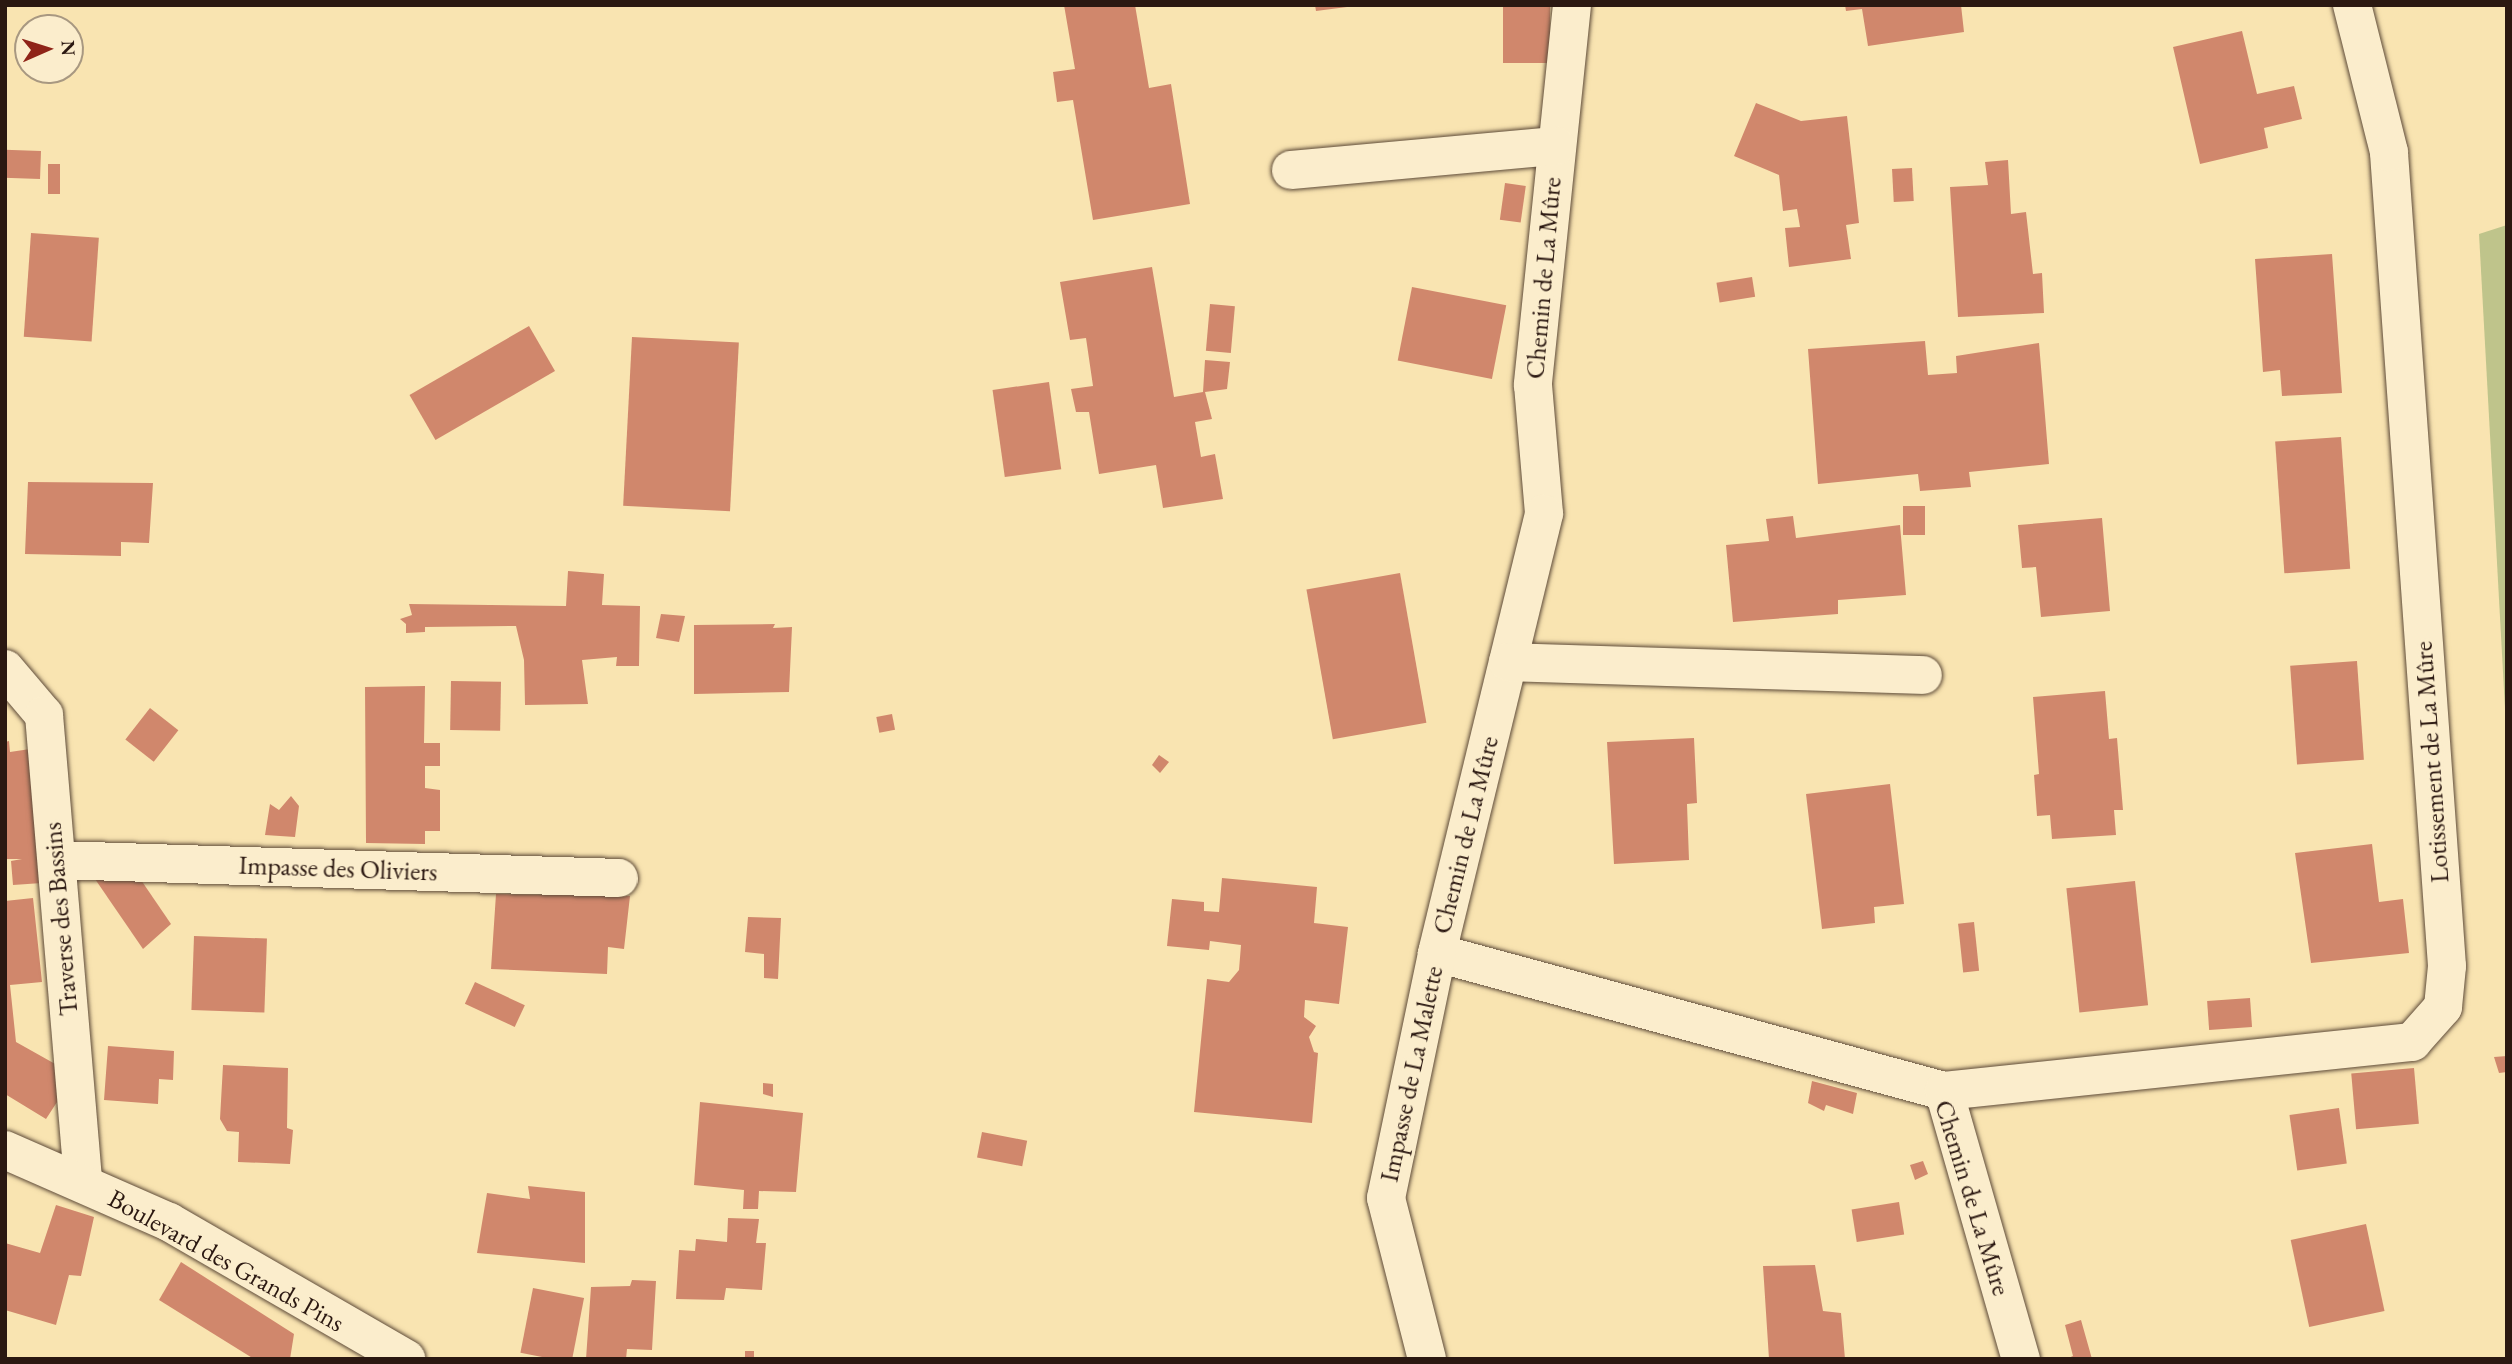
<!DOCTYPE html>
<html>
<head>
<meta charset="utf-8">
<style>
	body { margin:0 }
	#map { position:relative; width:2512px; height:1364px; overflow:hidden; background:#f9e4b1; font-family:"EB Garamond",serif }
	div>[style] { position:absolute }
	.green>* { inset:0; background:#bfc48b }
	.building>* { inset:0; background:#d0876c; transform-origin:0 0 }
	.roads { filter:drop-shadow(0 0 2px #5e4b39) drop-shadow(0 0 2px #5e4b39) }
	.minor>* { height:38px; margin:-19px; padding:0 19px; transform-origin:19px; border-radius:19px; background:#fbedcc }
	span { translate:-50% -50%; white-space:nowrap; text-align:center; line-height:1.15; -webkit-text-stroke:6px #fbedcc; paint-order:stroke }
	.street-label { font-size:26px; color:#2b1811 }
	.frame { position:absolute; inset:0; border:7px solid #2b1811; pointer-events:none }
	.north { position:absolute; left:14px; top:14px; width:70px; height:70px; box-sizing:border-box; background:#fbedcc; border:2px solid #a89881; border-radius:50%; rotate:87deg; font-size:19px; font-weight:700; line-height:28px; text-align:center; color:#2b1811 }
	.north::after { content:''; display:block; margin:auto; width:24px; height:32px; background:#8f2418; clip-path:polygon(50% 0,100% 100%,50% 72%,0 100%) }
</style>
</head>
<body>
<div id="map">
	<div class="green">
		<div style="clip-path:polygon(2507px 225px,2507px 745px,2479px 234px)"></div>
	</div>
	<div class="building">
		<div style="clip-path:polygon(1064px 5px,1135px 5px,1149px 88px,1171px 84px,1190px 204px,1093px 220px,1073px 100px,1057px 102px,1053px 72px,1075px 69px)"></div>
		<div style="clip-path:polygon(1315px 5px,1347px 5px,1347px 7px,1316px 11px)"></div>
		<div style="left:1503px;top:5px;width:47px;height:58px"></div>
		<div style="clip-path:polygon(1845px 5px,1961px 5px,1964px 32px,1868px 46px,1862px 9px,1846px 11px)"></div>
		<div style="clip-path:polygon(2242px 31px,2257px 94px,2294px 86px,2302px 119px,2264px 128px,2268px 148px,2200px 164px,2173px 47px)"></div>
		<div style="clip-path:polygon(1756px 103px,1801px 121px,1847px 116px,1859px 223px,1846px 225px,1851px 259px,1789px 267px,1785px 228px,1800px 227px,1797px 209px,1783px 211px,1779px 175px,1734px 156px)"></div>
		<div style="left:41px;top:151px;width:28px;height:36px;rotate:92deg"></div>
		<div style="clip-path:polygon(2008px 160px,2011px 214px,2026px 212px,2033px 274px,2042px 273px,2044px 313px,1958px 317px,1950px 187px,1988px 185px,1985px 162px)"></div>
		<div style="left:48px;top:164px;width:12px;height:30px"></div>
		<div style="left:1912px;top:168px;width:33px;height:20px;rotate:87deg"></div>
		<div style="left:1505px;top:183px;width:21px;height:37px;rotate:8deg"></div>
		<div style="left:31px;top:233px;width:68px;height:104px;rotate:4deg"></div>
		<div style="clip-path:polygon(2332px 254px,2342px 393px,2282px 396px,2280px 370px,2263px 372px,2255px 259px)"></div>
		<div style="clip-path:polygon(1152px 267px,1174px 397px,1203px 392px,1205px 360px,1230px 362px,1227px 389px,1205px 392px,1212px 419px,1195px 422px,1201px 457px,1215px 454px,1223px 499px,1163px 508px,1156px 465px,1099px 474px,1089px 412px,1076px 412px,1071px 389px,1093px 386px,1086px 338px,1070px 340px,1060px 282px)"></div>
		<div style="left:1752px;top:277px;width:20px;height:36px;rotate:81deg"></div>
		<div style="left:1412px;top:287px;width:96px;height:75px;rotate:11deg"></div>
		<div style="left:1210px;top:304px;width:25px;height:47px;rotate:5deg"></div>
		<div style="left:529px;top:326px;width:52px;height:138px;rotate:60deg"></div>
		<div style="left:632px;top:337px;width:107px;height:169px;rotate:3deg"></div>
		<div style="clip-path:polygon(1925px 341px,1928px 375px,1957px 373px,1956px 356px,2039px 343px,2049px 464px,1969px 472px,1971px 487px,1920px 491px,1918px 474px,1818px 484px,1808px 349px)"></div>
		<div style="left:1049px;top:382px;width:88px;height:57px;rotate:82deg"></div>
		<div style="left:2341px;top:437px;width:132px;height:66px;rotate:86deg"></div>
		<div style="clip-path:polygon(28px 482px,153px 483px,149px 543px,121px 542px,121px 556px,25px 554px)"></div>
		<div style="left:1903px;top:506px;width:22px;height:29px"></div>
		<div style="clip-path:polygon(1793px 516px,1796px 538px,1900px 525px,1906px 595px,1838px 600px,1838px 614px,1733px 622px,1726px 545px,1769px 541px,1766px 519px)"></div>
		<div style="clip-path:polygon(2102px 518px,2110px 611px,2041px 617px,2036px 567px,2022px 568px,2018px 525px)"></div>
		<div style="clip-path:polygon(568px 571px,604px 574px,602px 605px,640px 606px,639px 666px,616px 666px,617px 657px,582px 660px,588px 704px,525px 705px,524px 660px,516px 626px,425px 627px,425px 632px,406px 633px,406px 624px,400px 619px,412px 615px,409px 604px,566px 606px)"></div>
		<div style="left:1400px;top:573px;width:152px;height:95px;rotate:80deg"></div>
		<div style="clip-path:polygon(661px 614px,685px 616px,679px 642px,656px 638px)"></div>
		<div style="clip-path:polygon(775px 624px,773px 628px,792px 627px,789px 692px,694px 694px,694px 625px)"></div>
		<div style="left:2357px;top:661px;width:99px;height:67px;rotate:86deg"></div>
		<div style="left:451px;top:681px;width:50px;height:49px;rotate:1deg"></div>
		<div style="clip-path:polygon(425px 686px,424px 743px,440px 743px,440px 766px,425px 766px,425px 788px,440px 790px,440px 831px,425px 831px,425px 844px,366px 843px,365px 687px)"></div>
		<div style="clip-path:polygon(2105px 691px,2109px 739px,2117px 738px,2123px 810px,2114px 810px,2116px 835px,2052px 839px,2050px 815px,2037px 816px,2034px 775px,2039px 774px,2033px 697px)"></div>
		<div style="left:150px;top:708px;width:36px;height:40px;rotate:38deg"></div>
		<div style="left:892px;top:714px;width:16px;height:16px;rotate:79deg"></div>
		<div style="clip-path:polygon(1694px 738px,1697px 803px,1687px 804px,1689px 860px,1614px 864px,1607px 742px)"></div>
		<div style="clip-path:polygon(9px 741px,10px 752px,30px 749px,42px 883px,13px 885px,11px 861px,22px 859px,5px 859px,5px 742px)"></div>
		<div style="clip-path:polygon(1159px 755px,1169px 762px,1160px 773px,1152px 765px)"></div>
		<div style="clip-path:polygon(1890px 784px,1904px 904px,1874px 907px,1875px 923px,1822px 929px,1806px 794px)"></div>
		<div style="clip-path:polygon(291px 796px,299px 806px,295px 837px,265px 835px,270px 804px,279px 810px)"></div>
		<div style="clip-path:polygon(2372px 844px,2379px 902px,2403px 899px,2409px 953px,2311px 963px,2295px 853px)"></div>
		<div style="clip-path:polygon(1222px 878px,1317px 887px,1314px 923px,1348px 927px,1339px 1004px,1305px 1000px,1304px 1017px,1316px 1026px,1309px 1037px,1314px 1052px,1318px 1053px,1312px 1123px,1194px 1112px,1207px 979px,1229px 982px,1239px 970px,1241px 945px,1210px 941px,1209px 950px,1167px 946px,1172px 899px,1204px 902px,1204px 911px,1219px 912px)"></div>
		<div style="clip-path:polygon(95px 879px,141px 880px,171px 924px,143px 949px)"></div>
		<div style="left:2135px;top:881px;width:125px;height:69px;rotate:84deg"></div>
		<div style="clip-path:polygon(496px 894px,630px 896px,624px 949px,608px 947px,607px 974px,491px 969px)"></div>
		<div style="clip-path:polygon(33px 898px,42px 982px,10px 985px,16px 1042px,57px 1065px,59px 1099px,46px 1119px,5px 1094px,5px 901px)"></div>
		<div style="clip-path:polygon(748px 917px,781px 918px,778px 979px,764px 978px,764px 954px,745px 952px)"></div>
		<div style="left:1974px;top:922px;width:49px;height:16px;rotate:84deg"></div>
		<div style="left:194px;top:936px;width:73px;height:74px;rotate:2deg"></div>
		<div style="left:475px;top:982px;width:55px;height:24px;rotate:25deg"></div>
		<div style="left:2250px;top:998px;width:29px;height:43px;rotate:86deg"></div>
		<div style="clip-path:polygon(108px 1046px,174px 1051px,173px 1080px,159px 1079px,158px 1104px,104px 1100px)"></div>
		<div style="clip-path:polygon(2507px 1056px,2507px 1072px,2499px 1073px,2494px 1057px)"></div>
		<div style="clip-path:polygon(223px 1065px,288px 1068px,287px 1128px,293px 1130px,290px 1164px,238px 1162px,239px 1132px,227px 1131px,220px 1119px)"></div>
		<div style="left:2414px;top:1068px;width:56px;height:63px;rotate:85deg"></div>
		<div style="clip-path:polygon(1812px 1081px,1857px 1093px,1853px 1114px,1826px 1105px,1824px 1111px,1808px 1103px)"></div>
		<div style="clip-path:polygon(763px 1083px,773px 1084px,773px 1097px,763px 1094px)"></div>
		<div style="clip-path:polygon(700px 1102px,803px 1113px,796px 1192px,759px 1191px,758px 1209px,743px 1209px,744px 1190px,694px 1185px)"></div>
		<div style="left:2339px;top:1108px;width:56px;height:50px;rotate:82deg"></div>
		<div style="left:982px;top:1132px;width:46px;height:26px;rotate:11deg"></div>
		<div style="clip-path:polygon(1923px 1161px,1928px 1174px,1915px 1180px,1910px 1165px)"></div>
		<div style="clip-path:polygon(528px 1186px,585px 1192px,585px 1263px,477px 1253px,487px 1193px,530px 1199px)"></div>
		<div style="left:1899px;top:1202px;width:33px;height:48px;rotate:81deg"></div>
		<div style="clip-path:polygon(56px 1205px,94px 1217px,81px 1276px,69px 1275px,56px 1325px,5px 1310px,5px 1243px,40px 1253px)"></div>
		<div style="clip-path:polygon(728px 1218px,759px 1219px,756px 1243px,766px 1243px,762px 1290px,726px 1288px,724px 1300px,676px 1299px,679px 1250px,695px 1251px,696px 1239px,727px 1242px)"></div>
		<div style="left:2366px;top:1224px;width:89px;height:77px;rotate:78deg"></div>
		<div style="clip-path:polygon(181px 1262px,294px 1334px,290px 1359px,254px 1359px,159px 1300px)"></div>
		<div style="clip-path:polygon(1815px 1265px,1823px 1311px,1841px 1313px,1845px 1359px,1769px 1359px,1763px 1266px)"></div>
		<div style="clip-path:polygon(632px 1280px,656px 1281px,652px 1350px,627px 1349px,626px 1359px,586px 1359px,591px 1287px,630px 1286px)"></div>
		<div style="left:533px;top:1288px;width:52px;height:66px;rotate:11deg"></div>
		<div style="clip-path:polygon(2081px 1320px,2092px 1359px,2066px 1359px,2073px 1356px,2065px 1325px)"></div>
		<div style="left:745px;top:1351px;width:9px;height:8px"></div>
	</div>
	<div class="roads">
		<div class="minor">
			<div style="left:1572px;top:5px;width:382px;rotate:95.9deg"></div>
			<div style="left:1533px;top:385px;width:129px;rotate:85.1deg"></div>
			<div style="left:1544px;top:514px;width:452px;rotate:103.7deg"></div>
			<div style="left:1437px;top:953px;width:525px;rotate:15.23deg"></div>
			<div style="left:1944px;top:1091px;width:279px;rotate:74deg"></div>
			<div style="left:1291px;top:170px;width:266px;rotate:-5.2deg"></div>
			<div style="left:1508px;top:662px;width:415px;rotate:1.8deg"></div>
			<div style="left:5px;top:669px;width:60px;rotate:49.7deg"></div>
			<div style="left:44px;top:715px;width:469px;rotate:85.2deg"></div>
			<div style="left:57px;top:860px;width:562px;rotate:1.83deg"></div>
			<div style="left:1944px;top:1091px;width:471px;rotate:-6deg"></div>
			<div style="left:2412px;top:1042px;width:47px;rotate:-48.5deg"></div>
			<div style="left:2443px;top:1007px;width:41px;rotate:-84.4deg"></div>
			<div style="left:2447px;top:966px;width:816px;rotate:-94.08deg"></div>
			<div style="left:2389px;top:152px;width:152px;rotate:-104.1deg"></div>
			<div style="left:5px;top:1150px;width:179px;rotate:23.7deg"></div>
			<div style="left:169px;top:1222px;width:274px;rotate:30deg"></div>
			<div style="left:1427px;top:1359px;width:166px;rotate:-104.3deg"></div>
			<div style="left:1386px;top:1198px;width:250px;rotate:-78.2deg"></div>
		</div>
	</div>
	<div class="street-label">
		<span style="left:1544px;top:278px;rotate:-85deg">Chemin de La Mûre</span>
		<span style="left:2432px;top:762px;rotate:-94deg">Lotissement de La Mûre</span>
		<span style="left:1466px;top:835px;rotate:-76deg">Chemin de La Mûre</span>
		<span style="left:338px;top:869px;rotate:2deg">Impasse des Oliviers</span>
		<span style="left:61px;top:919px;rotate:-95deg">Traverse des Bassins</span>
		<span style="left:1412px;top:1074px;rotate:-78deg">Impasse de La Malette</span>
		<span style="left:1972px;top:1198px;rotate:73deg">Chemin de La Mûre</span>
		<span style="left:226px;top:1261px;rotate:29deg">Boulevard des Grands Pins</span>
	</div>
	<div class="frame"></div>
	<div class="north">N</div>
</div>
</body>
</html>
